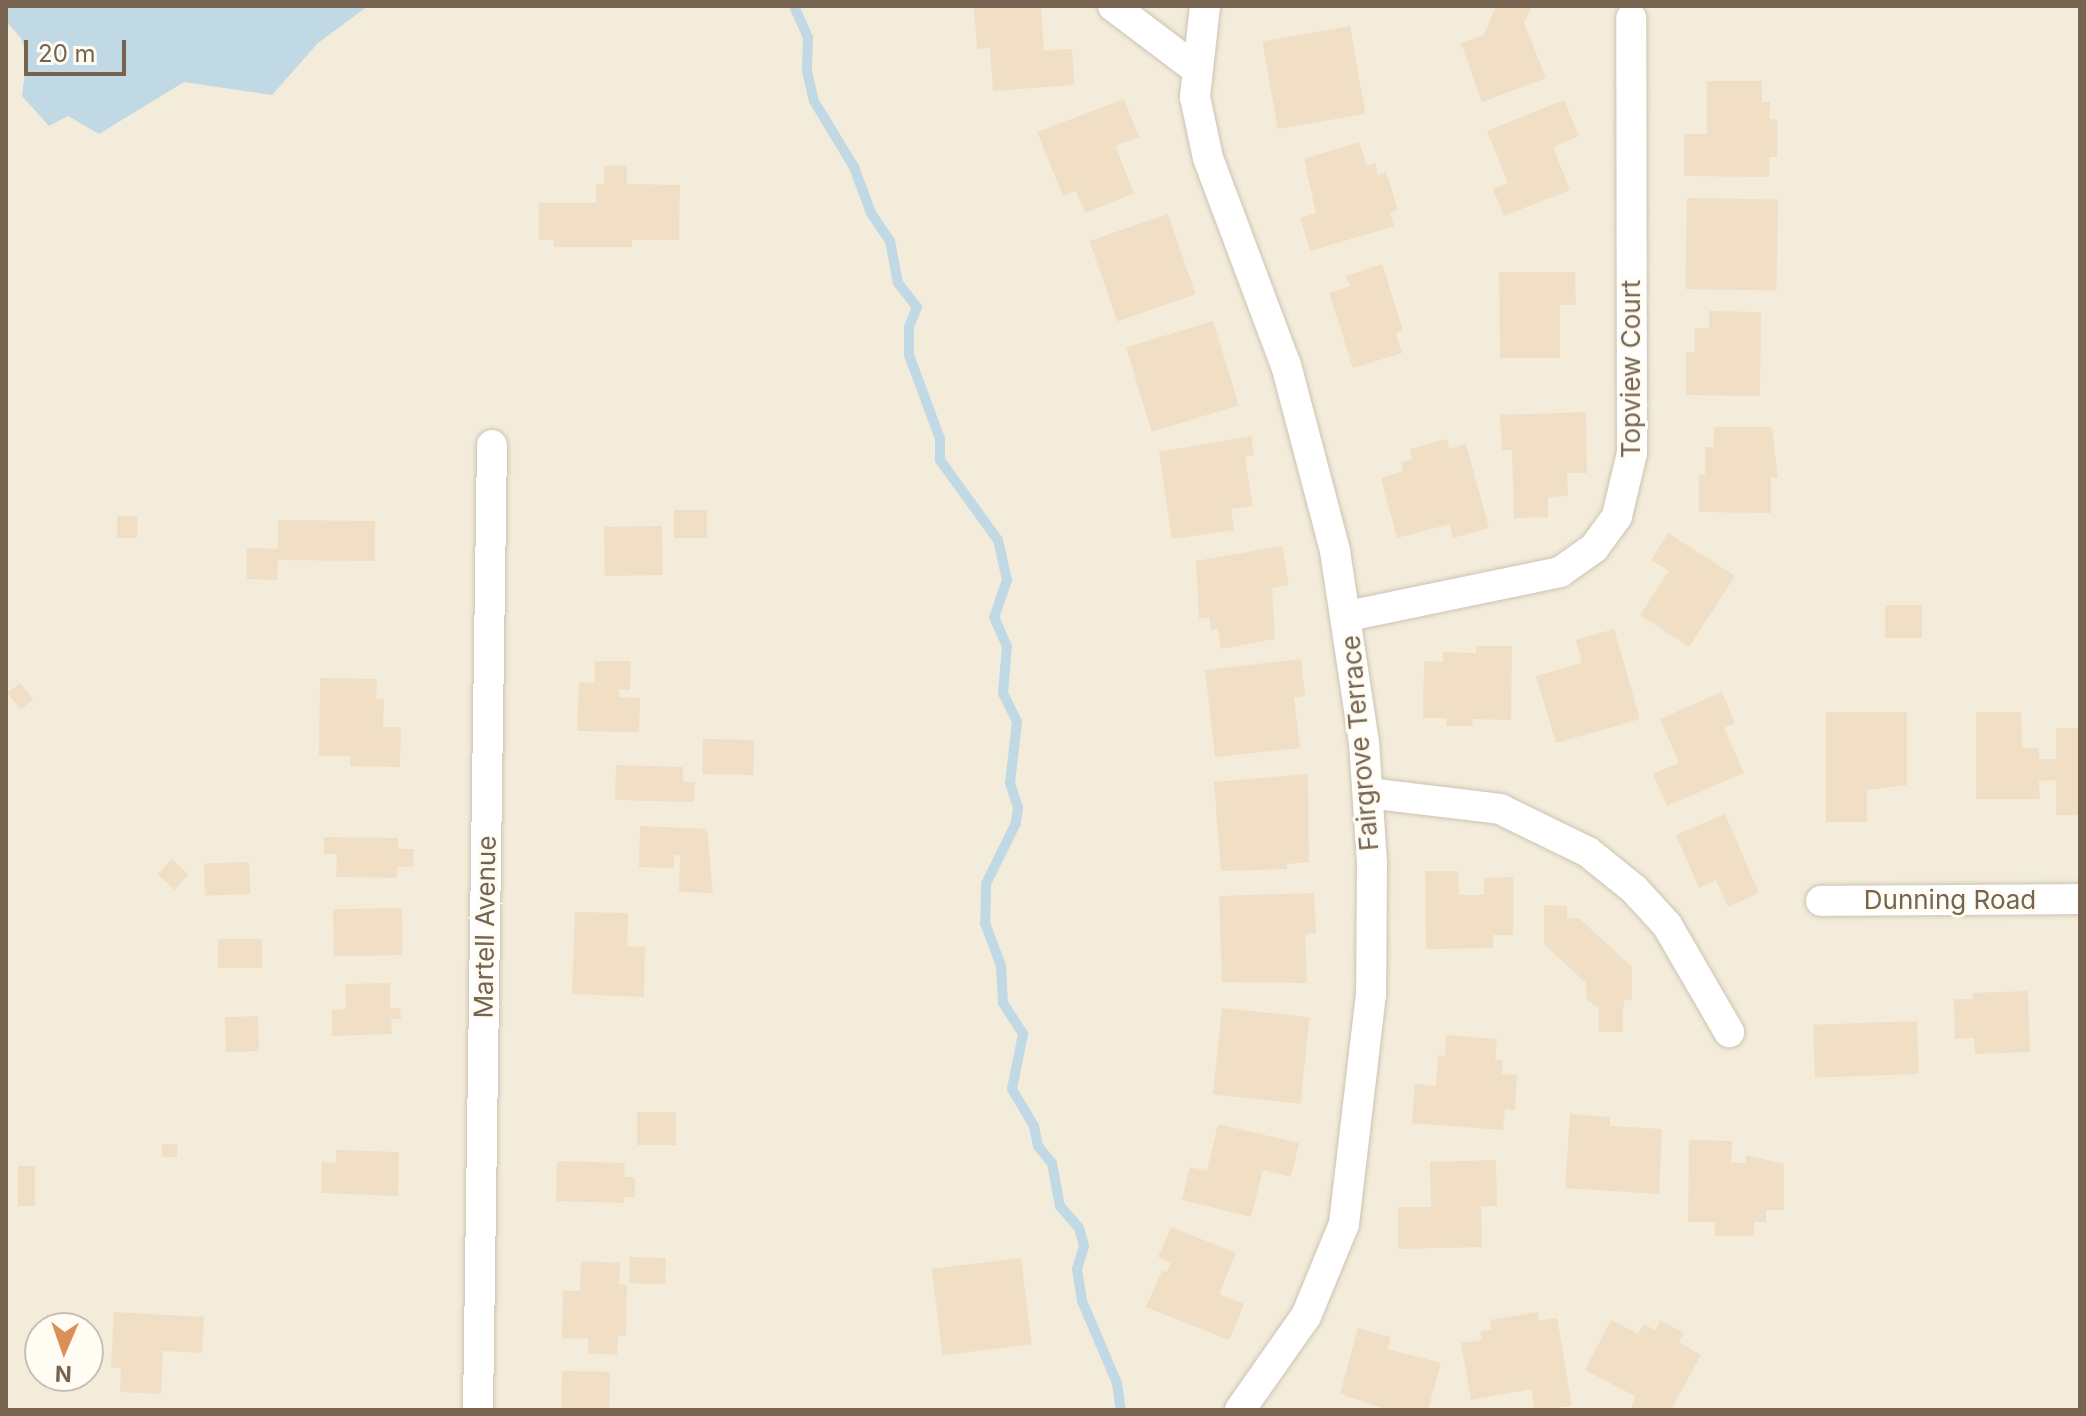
<!DOCTYPE html>
<html>
<head>
<meta charset="utf-8">
<style>
	body { margin:0 }
	#map { position:relative; width:2086px; height:1416px; overflow:hidden; background:#fcf9ec; font-family:Inter,sans-serif }
	div>[style] { position:absolute }
	.residential>* { inset:0; background:#f3ecdb }
	.water>* { inset:0; background:#c1d9e5 }
	.stream>* { height:10px; margin:-5px; padding:0 5px; transform-origin:5px; border-radius:5px; background:#c1d9e5 }
	.building>* { inset:0; background:#f0dec5; transform-origin:0 0 }
	.roads { filter:drop-shadow(0 0 2px #cec3b2) drop-shadow(0 0 2px #cec3b2) }
	.street>* { height:30px; margin:-15px; padding:0 15px; transform-origin:15px; border-radius:15px; background:#fff }
	span { translate:-50% -50%; white-space:nowrap; text-align:center; line-height:1.15; -webkit-text-stroke:6px #fefcf3; paint-order:stroke }
	.street-label { font-size:26px; color:#766450 }
	.frame { position:absolute; inset:0; border:8px solid #766450; pointer-events:none }
	.north { position:absolute; left:24px; top:1312px; width:80px; height:80px; box-sizing:border-box; background:#fefcf3; border:2px solid #c8bfb2; border-radius:50%; rotate:182deg; font-size:22px; font-weight:700; line-height:32px; text-align:center; color:#766450 }
	.north::after { content:''; display:block; margin:auto; width:28px; height:36px; background:#dd8f5a; clip-path:polygon(50% 0,100% 100%,50% 72%,0 100%) }
	.scale { position:absolute; left:24px; top:40px; width:102px; height:36px; box-sizing:border-box; border:4px solid #766450; border-top:0; padding-left:10px; font-size:24px; line-height:28px; white-space:nowrap; color:#766450; -webkit-text-stroke:6px #fefcf3; paint-order:stroke }
</style>
</head>
<body>
<div id="map">
	<div class="residential">
		<div style="clip-path:polygon(evenodd,6px 6px,2080px 6px,2080px 1410px,6px 1410px,6px 6px,40px 1328px,88px 1328px,88px 1376px,40px 1376px,40px 1328px)"></div>
	</div>
	<div class="water">
		<div style="clip-path:polygon(6px 6px,368px 6px,318px 43px,272px 95px,184px 82px,99px 134px,68px 116px,49px 126px,22px 96px,27px 57px,21px 38px,6px 21px)"></div>
	</div>
	<div class="stream">
		<div style="left:794px;top:6px;width:35px;rotate:66deg"></div>
		<div style="left:808px;top:38px;width:33px;rotate:92deg"></div>
		<div style="left:807px;top:71px;width:31px;rotate:77deg"></div>
		<div style="left:814px;top:101px;width:77px;rotate:58.8deg"></div>
		<div style="left:854px;top:167px;width:49px;rotate:69.7deg"></div>
		<div style="left:871px;top:213px;width:34px;rotate:56deg"></div>
		<div style="left:890px;top:241px;width:43px;rotate:79.2deg"></div>
		<div style="left:898px;top:283px;width:31px;rotate:52deg"></div>
		<div style="left:917px;top:307px;width:22px;rotate:112deg"></div>
		<div style="left:909px;top:327px;width:28px;rotate:90deg"></div>
		<div style="left:909px;top:355px;width:90px;rotate:69.7deg"></div>
		<div style="left:940px;top:439px;width:21px;rotate:90deg"></div>
		<div style="left:940px;top:460px;width:99px;rotate:54.1deg"></div>
		<div style="left:998px;top:540px;width:41px;rotate:77.3deg"></div>
		<div style="left:1007px;top:580px;width:39px;rotate:109deg"></div>
		<div style="left:994px;top:617px;width:32px;rotate:66deg"></div>
		<div style="left:1007px;top:646px;width:47px;rotate:94.9deg"></div>
		<div style="left:1003px;top:693px;width:32px;rotate:64deg"></div>
		<div style="left:1017px;top:722px;width:61px;rotate:96.5deg"></div>
		<div style="left:1010px;top:783px;width:26px;rotate:72deg"></div>
		<div style="left:1018px;top:808px;width:15px;rotate:98deg"></div>
		<div style="left:1016px;top:823px;width:68px;rotate:116.2deg"></div>
		<div style="left:986px;top:884px;width:39px;rotate:91deg"></div>
		<div style="left:985px;top:923px;width:46px;rotate:69.6deg"></div>
		<div style="left:1001px;top:966px;width:37px;rotate:87deg"></div>
		<div style="left:1003px;top:1003px;width:37px;rotate:57deg"></div>
		<div style="left:1023px;top:1034px;width:56px;rotate:101.3deg"></div>
		<div style="left:1012px;top:1089px;width:43px;rotate:59.3deg"></div>
		<div style="left:1034px;top:1126px;width:20px;rotate:79deg"></div>
		<div style="left:1038px;top:1146px;width:22px;rotate:51deg"></div>
		<div style="left:1052px;top:1163px;width:44px;rotate:79.5deg"></div>
		<div style="left:1060px;top:1206px;width:29px;rotate:49deg"></div>
		<div style="left:1079px;top:1228px;width:19px;rotate:74deg"></div>
		<div style="left:1084px;top:1246px;width:24px;rotate:107deg"></div>
		<div style="left:1077px;top:1269px;width:32px;rotate:81deg"></div>
		<div style="left:1082px;top:1301px;width:89px;rotate:66.9deg"></div>
		<div style="left:1117px;top:1383px;width:27px;rotate:82deg"></div>
	</div>
	<div class="building">
		<div style="clip-path:polygon(1041px 6px,1044px 51px,1072px 49px,1074px 85px,993px 91px,990px 48px,977px 49px,974px 8px)"></div>
		<div style="clip-path:polygon(1496px 6px,1532px 6px,1524px 23px,1546px 78px,1482px 102px,1461px 43px,1484px 35px)"></div>
		<div style="left:1350px;top:26px;width:89px;height:89px;rotate:80deg"></div>
		<div style="clip-path:polygon(1707px 81px,1762px 81px,1762px 102px,1770px 102px,1770px 119px,1777px 119px,1777px 157px,1769px 157px,1769px 177px,1684px 176px,1684px 134px,1707px 134px)"></div>
		<div style="clip-path:polygon(1124px 99px,1139px 137px,1115px 146px,1134px 193px,1085px 213px,1076px 191px,1063px 196px,1037px 132px)"></div>
		<div style="clip-path:polygon(1564px 100px,1579px 136px,1553px 147px,1570px 190px,1504px 216px,1493px 189px,1508px 183px,1487px 131px)"></div>
		<div style="clip-path:polygon(1359px 142px,1367px 166px,1375px 163px,1378px 175px,1386px 172px,1398px 210px,1390px 213px,1394px 226px,1310px 251px,1300px 218px,1316px 213px,1304px 159px)"></div>
		<div style="clip-path:polygon(627px 165px,627px 184px,680px 185px,679px 240px,632px 240px,632px 247px,554px 247px,554px 240px,539px 240px,539px 203px,596px 203px,596px 184px,604px 184px,604px 166px)"></div>
		<div style="left:1687px;top:198px;width:91px;height:91px;rotate:1deg"></div>
		<div style="left:1168px;top:214px;width:85px;height:83px;rotate:71deg"></div>
		<div style="clip-path:polygon(1382px 264px,1403px 330px,1396px 333px,1402px 353px,1353px 368px,1329px 293px,1350px 286px,1346px 276px)"></div>
		<div style="clip-path:polygon(1499px 272px,1575px 272px,1576px 305px,1560px 305px,1560px 358px,1500px 358px)"></div>
		<div style="clip-path:polygon(1709px 311px,1761px 312px,1760px 396px,1686px 395px,1686px 352px,1695px 352px,1695px 328px,1709px 328px)"></div>
		<div style="left:1213px;top:321px;width:88px;height:91px;rotate:73deg"></div>
		<div style="clip-path:polygon(1586px 412px,1587px 473px,1567px 473px,1568px 496px,1548px 497px,1548px 517px,1514px 518px,1512px 450px,1502px 450px,1500px 415px)"></div>
		<div style="clip-path:polygon(1714px 427px,1772px 427px,1778px 478px,1771px 477px,1771px 513px,1699px 512px,1699px 474px,1705px 475px,1705px 447px,1714px 447px)"></div>
		<div style="clip-path:polygon(1251px 436px,1254px 455px,1245px 457px,1253px 506px,1231px 509px,1234px 530px,1172px 539px,1159px 452px)"></div>
		<div style="clip-path:polygon(1447px 439px,1449px 449px,1466px 444px,1489px 528px,1453px 538px,1450px 524px,1397px 538px,1381px 478px,1403px 471px,1401px 462px,1412px 459px,1410px 449px)"></div>
		<div style="left:674px;top:510px;width:33px;height:28px"></div>
		<div style="left:117px;top:516px;width:20px;height:22px"></div>
		<div style="clip-path:polygon(278px 520px,375px 521px,375px 561px,278px 560px,277px 580px,247px 579px,247px 548px,278px 549px)"></div>
		<div style="left:662px;top:526px;width:49px;height:58px;rotate:89deg"></div>
		<div style="clip-path:polygon(1668px 533px,1735px 576px,1689px 647px,1640px 615px,1669px 571px,1651px 560px)"></div>
		<div style="clip-path:polygon(1282px 546px,1289px 585px,1272px 588px,1275px 639px,1221px 649px,1218px 629px,1211px 630px,1209px 617px,1199px 619px,1196px 561px)"></div>
		<div style="left:1922px;top:605px;width:33px;height:37px;rotate:90deg"></div>
		<div style="clip-path:polygon(1614px 629px,1640px 719px,1556px 743px,1536px 676px,1582px 663px,1576px 640px)"></div>
		<div style="clip-path:polygon(1476px 646px,1512px 646px,1511px 720px,1473px 719px,1472px 726px,1446px 726px,1447px 718px,1423px 718px,1424px 661px,1443px 662px,1443px 652px,1476px 653px)"></div>
		<div style="clip-path:polygon(1301px 659px,1305px 696px,1294px 698px,1300px 748px,1215px 757px,1205px 670px)"></div>
		<div style="clip-path:polygon(595px 661px,631px 661px,630px 690px,619px 689px,619px 697px,640px 698px,639px 732px,577px 731px,579px 682px,595px 683px)"></div>
		<div style="clip-path:polygon(320px 678px,377px 679px,376px 699px,384px 698px,383px 727px,401px 727px,400px 767px,350px 766px,350px 756px,319px 756px)"></div>
		<div style="left:20px;top:683px;width:21px;height:16px;rotate:51deg"></div>
		<div style="clip-path:polygon(1722px 692px,1735px 723px,1724px 728px,1744px 773px,1667px 806px,1653px 774px,1679px 763px,1660px 719px)"></div>
		<div style="clip-path:polygon(1826px 712px,1907px 712px,1907px 785px,1867px 790px,1867px 822px,1826px 822px)"></div>
		<div style="clip-path:polygon(1976px 712px,2021px 712px,2022px 748px,2039px 748px,2039px 759px,2056px 759px,2056px 728px,2080px 728px,2080px 815px,2056px 815px,2056px 780px,2039px 781px,2040px 799px,1976px 799px)"></div>
		<div style="left:703px;top:739px;width:51px;height:35px;rotate:1deg"></div>
		<div style="clip-path:polygon(616px 765px,683px 767px,683px 782px,695px 782px,694px 802px,615px 800px)"></div>
		<div style="clip-path:polygon(1308px 774px,1309px 862px,1287px 864px,1287px 869px,1221px 871px,1214px 782px)"></div>
		<div style="clip-path:polygon(1725px 814px,1759px 893px,1728px 907px,1716px 880px,1699px 888px,1676px 835px)"></div>
		<div style="clip-path:polygon(640px 826px,707px 829px,713px 893px,679px 892px,680px 855px,674px 855px,674px 868px,639px 867px)"></div>
		<div style="clip-path:polygon(324px 837px,398px 838px,398px 849px,414px 849px,413px 867px,397px 867px,397px 878px,336px 877px,337px 854px,324px 854px)"></div>
		<div style="left:172px;top:859px;width:23px;height:21px;rotate:43deg"></div>
		<div style="left:249px;top:862px;width:32px;height:45px;rotate:88deg"></div>
		<div style="clip-path:polygon(1425px 871px,1458px 871px,1459px 895px,1484px 895px,1484px 878px,1513px 877px,1513px 935px,1493px 935px,1493px 948px,1426px 949px)"></div>
		<div style="clip-path:polygon(1314px 893px,1316px 933px,1305px 934px,1307px 983px,1222px 982px,1219px 896px)"></div>
		<div style="clip-path:polygon(1544px 905px,1567px 906px,1567px 918px,1580px 919px,1632px 967px,1632px 1000px,1625px 1000px,1623px 1009px,1623px 1032px,1599px 1032px,1599px 1009px,1587px 1000px,1586px 983px,1544px 944px)"></div>
		<div style="left:402px;top:908px;width:47px;height:69px;rotate:89deg"></div>
		<div style="clip-path:polygon(575px 912px,628px 913px,627px 946px,645px 947px,644px 997px,572px 994px)"></div>
		<div style="left:262px;top:939px;width:29px;height:44px;rotate:90deg"></div>
		<div style="clip-path:polygon(390px 983px,390px 1008px,400px 1008px,401px 1019px,391px 1019px,392px 1034px,332px 1036px,332px 1010px,346px 1009px,345px 984px)"></div>
		<div style="clip-path:polygon(2028px 991px,2030px 1052px,1975px 1054px,1974px 1038px,1955px 1039px,1954px 999px,1973px 999px,1973px 993px)"></div>
		<div style="left:1222px;top:1008px;width:88px;height:87px;rotate:6deg"></div>
		<div style="left:258px;top:1016px;width:35px;height:33px;rotate:88deg"></div>
		<div style="left:1917px;top:1021px;width:53px;height:104px;rotate:88deg"></div>
		<div style="clip-path:polygon(1446px 1035px,1497px 1039px,1495px 1059px,1503px 1060px,1502px 1074px,1517px 1075px,1515px 1110px,1505px 1109px,1503px 1130px,1412px 1123px,1415px 1084px,1436px 1086px,1438px 1055px,1445px 1056px)"></div>
		<div style="left:637px;top:1112px;width:39px;height:33px"></div>
		<div style="clip-path:polygon(1570px 1114px,1610px 1117px,1610px 1126px,1662px 1129px,1659px 1194px,1565px 1188px)"></div>
		<div style="clip-path:polygon(1218px 1124px,1299px 1143px,1291px 1177px,1263px 1170px,1251px 1217px,1182px 1200px,1190px 1167px,1207px 1171px)"></div>
		<div style="clip-path:polygon(1689px 1140px,1732px 1141px,1731px 1163px,1746px 1163px,1746px 1155px,1784px 1164px,1784px 1210px,1766px 1210px,1766px 1222px,1754px 1222px,1754px 1236px,1715px 1236px,1715px 1222px,1688px 1222px)"></div>
		<div style="left:162px;top:1144px;width:15px;height:13px"></div>
		<div style="clip-path:polygon(336px 1150px,399px 1152px,398px 1196px,321px 1193px,322px 1162px,336px 1163px)"></div>
		<div style="clip-path:polygon(1496px 1160px,1497px 1206px,1481px 1206px,1482px 1247px,1398px 1249px,1398px 1207px,1431px 1207px,1430px 1162px)"></div>
		<div style="clip-path:polygon(557px 1161px,625px 1163px,624px 1177px,635px 1177px,635px 1197px,624px 1197px,624px 1203px,556px 1201px)"></div>
		<div style="left:18px;top:1166px;width:17px;height:40px"></div>
		<div style="clip-path:polygon(1171px 1227px,1236px 1253px,1219px 1294px,1244px 1304px,1229px 1340px,1146px 1307px,1162px 1271px,1167px 1272px,1171px 1263px,1158px 1257px)"></div>
		<div style="left:630px;top:1257px;width:36px;height:26px;rotate:2deg"></div>
		<div style="left:1021px;top:1258px;width:87px;height:90px;rotate:83deg"></div>
		<div style="clip-path:polygon(581px 1261px,620px 1263px,619px 1284px,627px 1285px,626px 1336px,618px 1336px,617px 1355px,588px 1353px,588px 1339px,562px 1338px,563px 1291px,580px 1291px)"></div>
		<div style="clip-path:polygon(114px 1312px,204px 1317px,202px 1353px,163px 1351px,161px 1394px,120px 1392px,121px 1368px,111px 1368px)"></div>
		<div style="clip-path:polygon(1538px 1312px,1539px 1321px,1557px 1318px,1572px 1406px,1535px 1410px,1531px 1389px,1471px 1400px,1461px 1343px,1482px 1340px,1480px 1331px,1492px 1330px,1490px 1320px)"></div>
		<div style="clip-path:polygon(1611px 1320px,1638px 1334px,1644px 1324px,1655px 1330px,1660px 1320px,1684px 1333px,1679px 1342px,1701px 1355px,1671px 1410px,1631px 1410px,1635px 1396px,1585px 1370px)"></div>
		<div style="clip-path:polygon(1358px 1328px,1391px 1337px,1387px 1349px,1441px 1363px,1428px 1410px,1388px 1410px,1340px 1394px)"></div>
		<div style="left:562px;top:1371px;width:48px;height:39px;rotate:1deg"></div>
	</div>
	<div class="roads">
		<div class="street">
			<div style="left:1113px;top:6px;width:103px;rotate:37.1deg"></div>
			<div style="left:1205px;top:6px;width:92px;rotate:96.3deg"></div>
			<div style="left:1195px;top:97px;width:62px;rotate:78deg"></div>
			<div style="left:1208px;top:158px;width:221px;rotate:69.4deg"></div>
			<div style="left:1286px;top:365px;width:192px;rotate:75.2deg"></div>
			<div style="left:1335px;top:551px;width:193px;rotate:81.4deg"></div>
			<div style="left:1364px;top:742px;width:122px;rotate:86.2deg"></div>
			<div style="left:1372px;top:864px;width:130px;rotate:90.4deg"></div>
			<div style="left:1371px;top:994px;width:232px;rotate:96.7deg"></div>
			<div style="left:1344px;top:1224px;width:100px;rotate:112.4deg"></div>
			<div style="left:1306px;top:1316px;width:115px;rotate:125.1deg"></div>
			<div style="left:1348px;top:616px;width:217px;rotate:-11.7deg"></div>
			<div style="left:1560px;top:572px;width:42px;rotate:-35.2deg"></div>
			<div style="left:1594px;top:548px;width:39px;rotate:-54deg"></div>
			<div style="left:1617px;top:516px;width:65px;rotate:-76.6deg"></div>
			<div style="left:1632px;top:453px;width:435px;rotate:-90.1deg"></div>
			<div style="left:1368px;top:793px;width:133px;rotate:6.9deg"></div>
			<div style="left:1500px;top:809px;width:98px;rotate:26deg"></div>
			<div style="left:1588px;top:852px;width:59px;rotate:38.8deg"></div>
			<div style="left:1634px;top:889px;width:49px;rotate:47.5deg"></div>
			<div style="left:1667px;top:925px;width:124px;rotate:59.9deg"></div>
			<div style="left:1821px;top:901px;width:259px;rotate:-0.4deg"></div>
			<div style="left:478px;top:1410px;width:965px;rotate:-89.17deg"></div>
		</div>
	</div>
	<div class="street-label">
		<span style="left:1631px;top:369px;rotate:-90deg">Topview Court</span>
		<span style="left:1360px;top:743px;rotate:-95deg">Fairgrove Terrace</span>
		<span style="left:1950px;top:900px">Dunning Road</span>
		<span style="left:485px;top:927px;rotate:-89deg">Martell Avenue</span>
	</div>
	<div class="frame"></div>
	<div class="north">N</div>
	<div class="scale">20 m</div>
</div>
</body>
</html>
